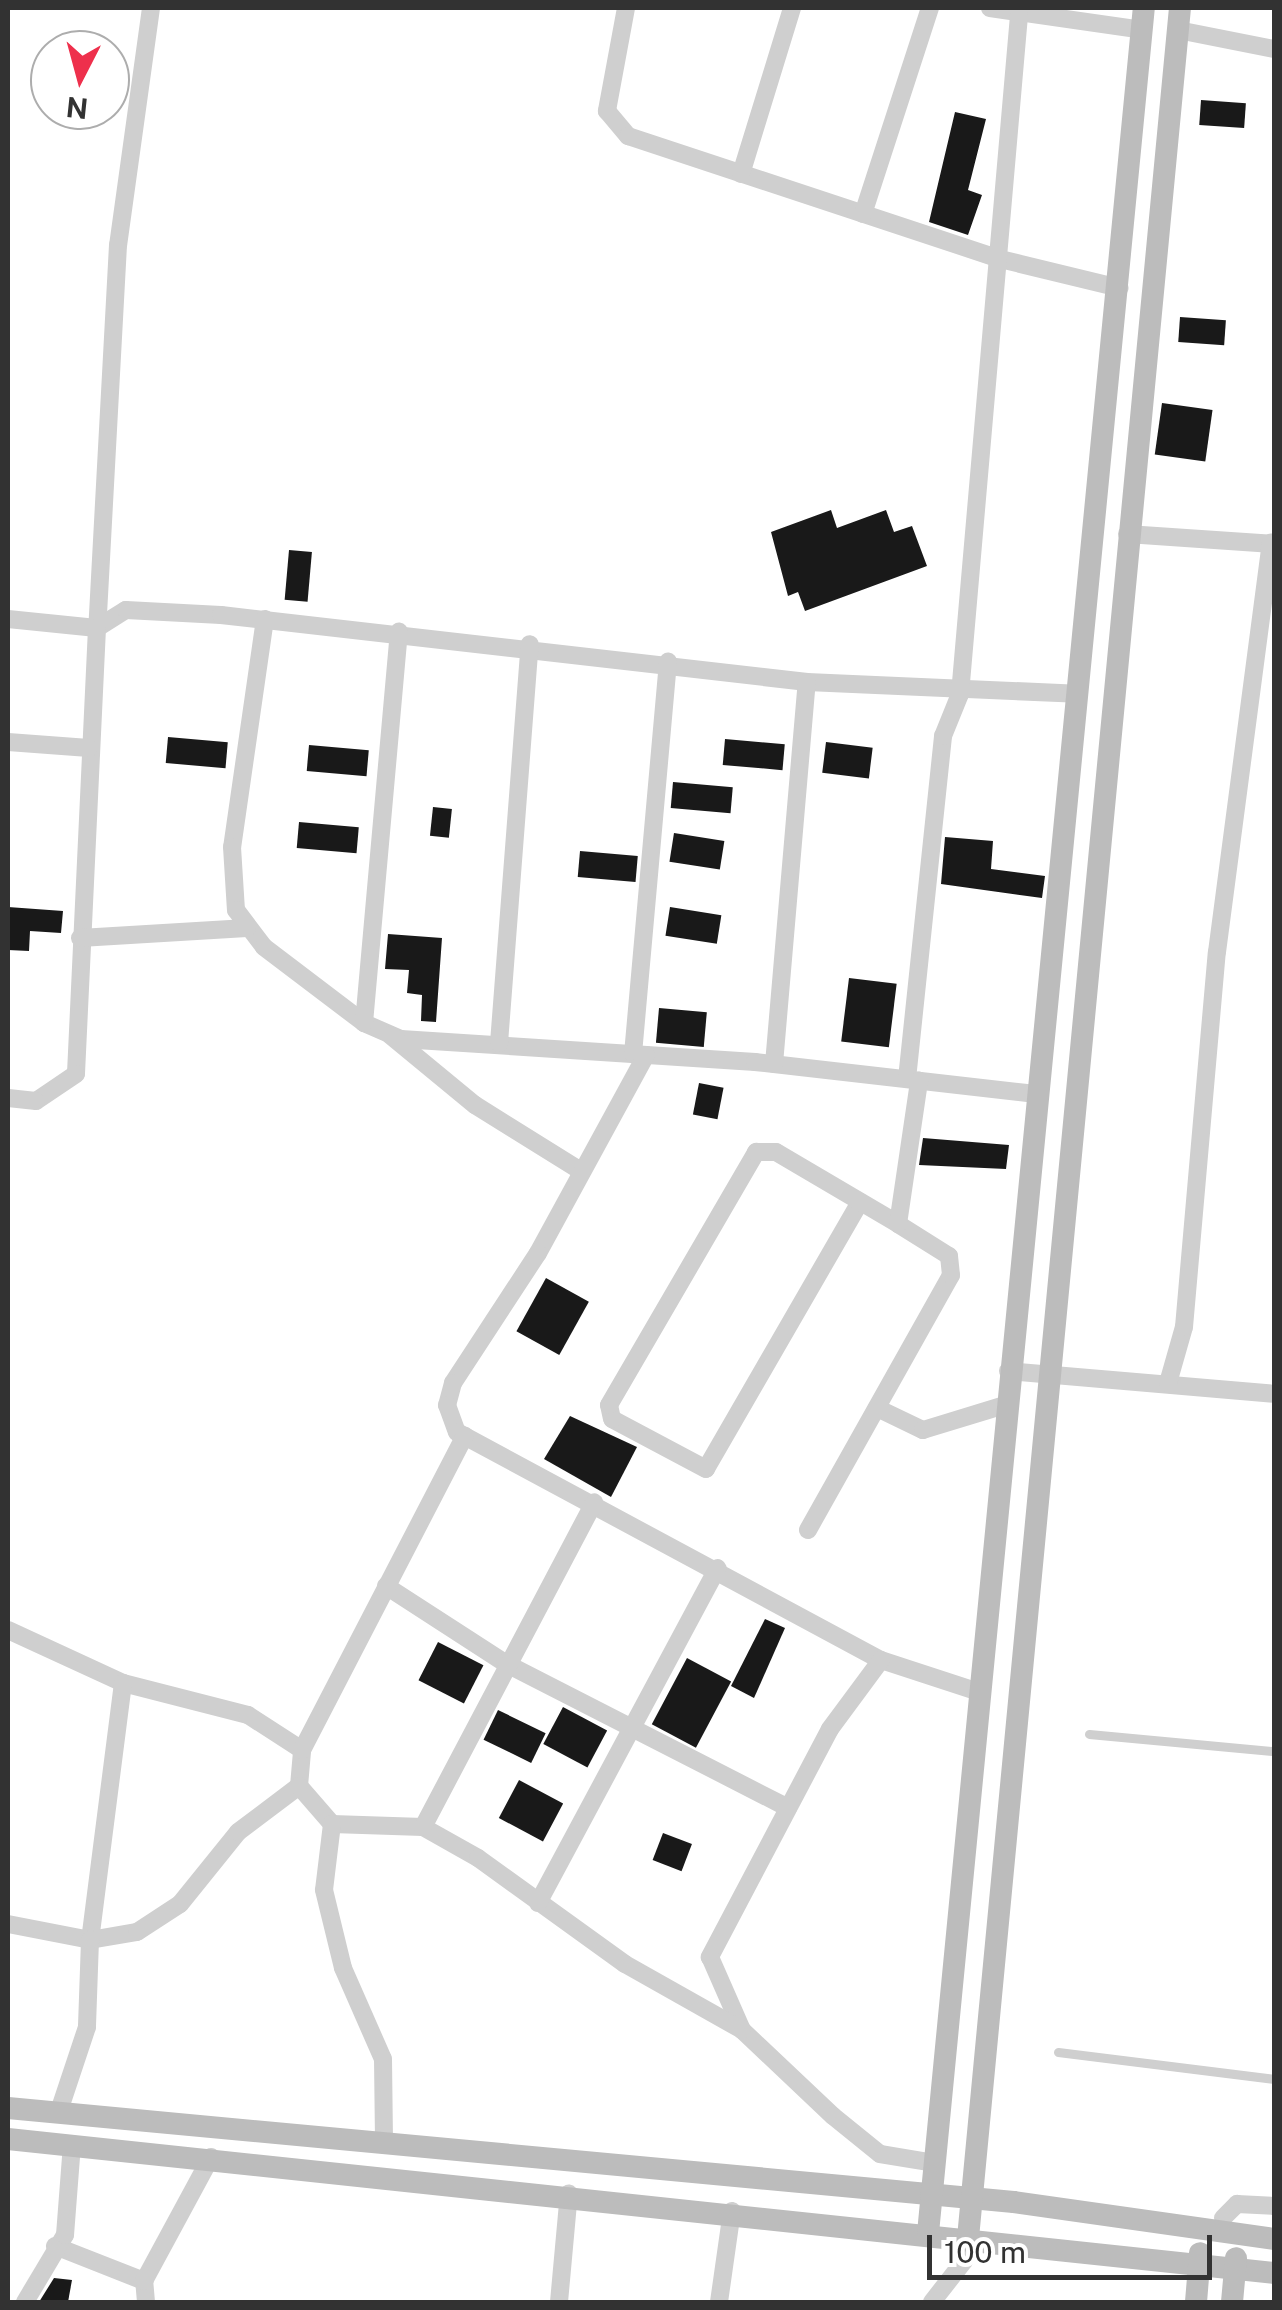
<!DOCTYPE html>
<html>
<head>
<meta charset="utf-8">
<style>
	body { margin:0 }
	#map { position:relative; width:1282px; height:2310px; overflow:hidden; background:#fff; font-family:"Public Sans",sans-serif }
	div>[style] { position:absolute }
	.building>* { inset:0; background:#191919; transform-origin:0 0 }
	.lane>* { height:9px; margin:-4.5px; padding:0 4.5px; transform-origin:4.5px; border-radius:4.5px; background:#cfcfcf }
	.street>* { height:18px; margin:-9px; padding:0 9px; transform-origin:9px; border-radius:9px; background:#cfcfcf }
	.secondary>* { height:22px; margin:-11px; padding:0 11px; transform-origin:11px; border-radius:11px; background:#bcbcbc }
	span { translate:-50% -50%; white-space:nowrap; text-align:center; line-height:1.15; -webkit-text-stroke:10px #fff; paint-order:stroke }
	.frame { position:absolute; inset:0; border:10px solid #323232; pointer-events:none }
	.north { position:absolute; left:30px; top:30px; width:100px; height:100px; box-sizing:border-box; background:#fff; border:2px solid #adadad; border-radius:50%; rotate:186deg; font-size:28px; font-weight:700; line-height:40px; text-align:center; color:#323232 }
	.north::after { content:''; display:block; margin:auto; width:35px; height:45px; background:#ee304c; clip-path:polygon(50% 0,100% 100%,50% 72%,0 100%) }
	.scale { position:absolute; left:927px; top:2235px; width:285px; height:45px; box-sizing:border-box; border:5px solid #323232; border-top:0; padding-left:12px; font-size:30px; line-height:35px; white-space:nowrap; color:#323232; -webkit-text-stroke:8px #fff; paint-order:stroke }
</style>
</head>
<body>
<div id="map">
	<div class="building">
		<div style="left:1201px;top:100px;width:45px;height:25px;rotate:4deg"></div>
		<div style="clip-path:polygon(955px 112px,986px 119px,968px 190px,982px 195px,968px 235px,929px 222px)"></div>
		<div style="left:1180px;top:317px;width:46px;height:25px;rotate:4deg"></div>
		<div style="left:1162px;top:403px;width:51px;height:52px;rotate:8deg"></div>
		<div style="clip-path:polygon(831px 510px,837px 528px,886px 510px,894px 532px,912px 526px,927px 566px,805px 611px,798px 592px,788px 596px,771px 532px)"></div>
		<div style="left:289px;top:550px;width:23px;height:50px;rotate:5deg"></div>
		<div style="left:168px;top:737px;width:60px;height:26px;rotate:5deg"></div>
		<div style="left:725px;top:739px;width:60px;height:26px;rotate:5deg"></div>
		<div style="left:826px;top:742px;width:47px;height:31px;rotate:7deg"></div>
		<div style="left:309px;top:745px;width:60px;height:26px;rotate:5deg"></div>
		<div style="left:673px;top:782px;width:60px;height:26px;rotate:5deg"></div>
		<div style="left:433px;top:807px;width:19px;height:29px;rotate:6deg"></div>
		<div style="left:299px;top:822px;width:60px;height:26px;rotate:5deg"></div>
		<div style="left:674px;top:833px;width:51px;height:29px;rotate:9deg"></div>
		<div style="clip-path:polygon(945px 837px,993px 841px,991px 869px,1045px 876px,1042px 898px,941px 884px)"></div>
		<div style="left:580px;top:851px;width:58px;height:26px;rotate:5deg"></div>
		<div style="clip-path:polygon(8px 907px,63px 911px,61px 933px,30px 931px,29px 951px,8px 950px)"></div>
		<div style="left:670px;top:907px;width:52px;height:29px;rotate:9deg"></div>
		<div style="clip-path:polygon(388px 934px,442px 938px,436px 1022px,421px 1021px,422px 995px,407px 993px,409px 970px,385px 969px)"></div>
		<div style="left:849px;top:978px;width:48px;height:64px;rotate:7deg"></div>
		<div style="left:659px;top:1008px;width:48px;height:35px;rotate:5deg"></div>
		<div style="left:699px;top:1083px;width:25px;height:32px;rotate:11deg"></div>
		<div style="clip-path:polygon(923px 1138px,1009px 1145px,1006px 1169px,919px 1165px)"></div>
		<div style="left:546px;top:1278px;width:49px;height:61px;rotate:29deg"></div>
		<div style="clip-path:polygon(570px 1416px,637px 1447px,611px 1497px,544px 1459px)"></div>
		<div style="clip-path:polygon(765px 1619px,785px 1628px,754px 1698px,731px 1686px)"></div>
		<div style="left:438px;top:1642px;width:51px;height:43px;rotate:27deg"></div>
		<div style="left:687px;top:1658px;width:50px;height:75px;rotate:28deg"></div>
		<div style="left:563px;top:1707px;width:50px;height:42px;rotate:28deg"></div>
		<div style="left:498px;top:1710px;width:53px;height:33px;rotate:26deg"></div>
		<div style="left:519px;top:1780px;width:50px;height:43px;rotate:28deg"></div>
		<div style="left:663px;top:1833px;width:31px;height:29px;rotate:21deg"></div>
		<div style="clip-path:polygon(54px 2278px,72px 2280px,68px 2302px,39px 2302px)"></div>
	</div>
	<div class="lane">
		<div style="left:1089px;top:1734px;width:186px;rotate:5.3deg"></div>
		<div style="left:1058px;top:2052px;width:218px;rotate:7.1deg"></div>
	</div>
	<div class="street">
		<div style="left:151px;top:8px;width:239px;rotate:97.9deg"></div>
		<div style="left:118px;top:245px;width:384px;rotate:93.1deg"></div>
		<div style="left:97px;top:628px;width:34px;rotate:-32deg"></div>
		<div style="left:126px;top:610px;width:95px;rotate:3deg"></div>
		<div style="left:221px;top:615px;width:590px;rotate:6.52deg"></div>
		<div style="left:807px;top:682px;width:270px;rotate:2.5deg"></div>
		<div style="left:626px;top:8px;width:105px;rotate:100.5deg"></div>
		<div style="left:607px;top:111px;width:33px;rotate:50deg"></div>
		<div style="left:628px;top:136px;width:392px;rotate:18.3deg"></div>
		<div style="left:1000px;top:259px;width:123px;rotate:13.6deg"></div>
		<div style="left:990px;top:8px;width:154px;rotate:8.2deg"></div>
		<div style="left:1178px;top:30px;width:98px;rotate:11.2deg"></div>
		<div style="left:741px;top:174px;width:174px;rotate:-72.9deg"></div>
		<div style="left:863px;top:214px;width:217px;rotate:-72deg"></div>
		<div style="left:1127px;top:534px;width:147px;rotate:3.9deg"></div>
		<div style="left:8px;top:619px;width:89px;rotate:5.8deg"></div>
		<div style="left:97px;top:628px;width:446px;rotate:92.7deg"></div>
		<div style="left:76px;top:1074px;width:48px;rotate:146deg"></div>
		<div style="left:36px;top:1101px;width:28px;rotate:-174deg"></div>
		<div style="left:265px;top:619px;width:230px;rotate:98.2deg"></div>
		<div style="left:232px;top:847px;width:63px;rotate:86.4deg"></div>
		<div style="left:236px;top:910px;width:46px;rotate:52.9deg"></div>
		<div style="left:264px;top:947px;width:126px;rotate:37.2deg"></div>
		<div style="left:364px;top:1023px;width:40px;rotate:23.4deg"></div>
		<div style="left:401px;top:1039px;width:355px;rotate:3.7deg"></div>
		<div style="left:755px;top:1062px;width:285px;rotate:6.5deg"></div>
		<div style="left:8px;top:742px;width:81px;rotate:4.2deg"></div>
		<div style="left:80px;top:938px;width:167px;rotate:-3.4deg"></div>
		<div style="left:364px;top:1023px;width:393px;rotate:-84.9deg"></div>
		<div style="left:390px;top:1035px;width:110px;rotate:39.5deg"></div>
		<div style="left:475px;top:1105px;width:125px;rotate:31.9deg"></div>
		<div style="left:499px;top:1043px;width:400px;rotate:-85.6deg"></div>
		<div style="left:633px;top:1054px;width:394px;rotate:-84.9deg"></div>
		<div style="left:646px;top:1055px;width:226px;rotate:118.6deg"></div>
		<div style="left:538px;top:1253px;width:155px;rotate:123.2deg"></div>
		<div style="left:453px;top:1383px;width:23px;rotate:105deg"></div>
		<div style="left:447px;top:1405px;width:29px;rotate:70deg"></div>
		<div style="left:457px;top:1432px;width:481px;rotate:28.3deg"></div>
		<div style="left:881px;top:1660px;width:103px;rotate:18.1deg"></div>
		<div style="left:774px;top:1064px;width:383px;rotate:-85.1deg"></div>
		<div style="left:907px;top:1079px;width:345px;rotate:-84deg"></div>
		<div style="left:943px;top:736px;width:45px;rotate:-68deg"></div>
		<div style="left:960px;top:694px;width:681px;rotate:-85.03deg"></div>
		<div style="left:860px;top:1202px;width:308px;rotate:120deg"></div>
		<div style="left:706px;top:1469px;width:106px;rotate:-152deg"></div>
		<div style="left:612px;top:1419px;width:14px;rotate:-102deg"></div>
		<div style="left:609px;top:1405px;width:293px;rotate:-59.8deg"></div>
		<div style="left:756px;top:1152px;width:20px"></div>
		<div style="left:776px;top:1152px;width:142px;rotate:30.5deg"></div>
		<div style="left:1008px;top:1371px;width:267px;rotate:4.9deg"></div>
		<div style="left:1168px;top:1383px;width:58px;rotate:-74.1deg"></div>
		<div style="left:1184px;top:1327px;width:376px;rotate:-85deg"></div>
		<div style="left:1217px;top:952px;width:413px;rotate:-82.5deg"></div>
		<div style="left:877px;top:1408px;width:51px;rotate:25.6deg"></div>
		<div style="left:923px;top:1430px;width:86px;rotate:-17deg"></div>
		<div style="left:808px;top:1530px;width:292px;rotate:-60.7deg"></div>
		<div style="left:951px;top:1275px;width:19px;rotate:-96deg"></div>
		<div style="left:949px;top:1256px;width:60px;rotate:-147.9deg"></div>
		<div style="left:898px;top:1224px;width:145px;rotate:-81.6deg"></div>
		<div style="left:386px;top:1586px;width:142px;rotate:32.9deg"></div>
		<div style="left:505px;top:1663px;width:318px;rotate:27.1deg"></div>
		<div style="left:8px;top:1630px;width:127px;rotate:24.7deg"></div>
		<div style="left:123px;top:1683px;width:129px;rotate:14.4deg"></div>
		<div style="left:248px;top:1715px;width:64px;rotate:32.9deg"></div>
		<div style="left:881px;top:1660px;width:86px;rotate:126.5deg"></div>
		<div style="left:830px;top:1729px;width:258px;rotate:117.8deg"></div>
		<div style="left:710px;top:1957px;width:80px;rotate:66.3deg"></div>
		<div style="left:742px;top:2030px;width:125px;rotate:43.4deg"></div>
		<div style="left:833px;top:2116px;width:60px;rotate:39deg"></div>
		<div style="left:880px;top:2154px;width:56px;rotate:9.3deg"></div>
		<div style="left:123px;top:1683px;width:259px;rotate:97.3deg"></div>
		<div style="left:90px;top:1940px;width:48px;rotate:-9.7deg"></div>
		<div style="left:137px;top:1932px;width:51px;rotate:-33.1deg"></div>
		<div style="left:180px;top:1904px;width:92px;rotate:-51.1deg"></div>
		<div style="left:238px;top:1832px;width:76px;rotate:-37deg"></div>
		<div style="left:299px;top:1786px;width:36px;rotate:-85deg"></div>
		<div style="left:302px;top:1750px;width:354px;rotate:-62.6deg"></div>
		<div style="left:299px;top:1786px;width:50px;rotate:49deg"></div>
		<div style="left:332px;top:1824px;width:91px;rotate:1.9deg"></div>
		<div style="left:423px;top:1827px;width:63px;rotate:29.4deg"></div>
		<div style="left:478px;top:1858px;width:181px;rotate:35.8deg"></div>
		<div style="left:625px;top:1964px;width:134px;rotate:29.4deg"></div>
		<div style="left:332px;top:1824px;width:66px;rotate:96.9deg"></div>
		<div style="left:324px;top:1890px;width:80px;rotate:76.3deg"></div>
		<div style="left:343px;top:1968px;width:99px;rotate:66.3deg"></div>
		<div style="left:383px;top:2059px;width:78px;rotate:89.3deg"></div>
		<div style="left:423px;top:1827px;width:367px;rotate:-62.2deg"></div>
		<div style="left:538px;top:1903px;width:380px;rotate:-61.8deg"></div>
		<div style="left:8px;top:1924px;width:84px;rotate:11deg"></div>
		<div style="left:90px;top:1940px;width:87px;rotate:92deg"></div>
		<div style="left:87px;top:2027px;width:89px;rotate:108.4deg"></div>
		<div style="left:1223px;top:2218px;width:20px;rotate:-45deg"></div>
		<div style="left:1237px;top:2204px;width:37px;rotate:3deg"></div>
		<div style="left:55px;top:2246px;width:96px;rotate:21.5deg"></div>
		<div style="left:25px;top:2302px;width:78px;rotate:-59.2deg"></div>
		<div style="left:65px;top:2235px;width:91px;rotate:-85.6deg"></div>
		<div style="left:146px;top:2302px;width:21px;rotate:-95deg"></div>
		<div style="left:144px;top:2281px;width:141px;rotate:-61.6deg"></div>
		<div style="left:559px;top:2302px;width:109px;rotate:-84.8deg"></div>
		<div style="left:719px;top:2302px;width:92px;rotate:-81.9deg"></div>
		<div style="left:932px;top:2302px;width:52px;rotate:-52deg"></div>
		<div style="left:964px;top:2261px;width:23px;rotate:-80deg"></div>
	</div>
	<div class="secondary">
		<div style="left:8px;top:2108px;width:1010px;rotate:5.34deg"></div>
		<div style="left:1014px;top:2202px;width:263px;rotate:8.1deg"></div>
		<div style="left:8px;top:2139px;width:1273px;rotate:6.04deg"></div>
		<div style="left:928px;top:2233px;width:2235px;rotate:-84.46deg"></div>
		<div style="left:968px;top:2238px;width:2240px;rotate:-84.57deg"></div>
		<div style="left:1196px;top:2302px;width:49px;rotate:-85.3deg"></div>
		<div style="left:1232px;top:2302px;width:44px;rotate:-84.8deg"></div>
	</div>
	<div class="frame"></div>
	<div class="north">N</div>
	<div class="scale">100 m</div>
</div>
</body>
</html>
